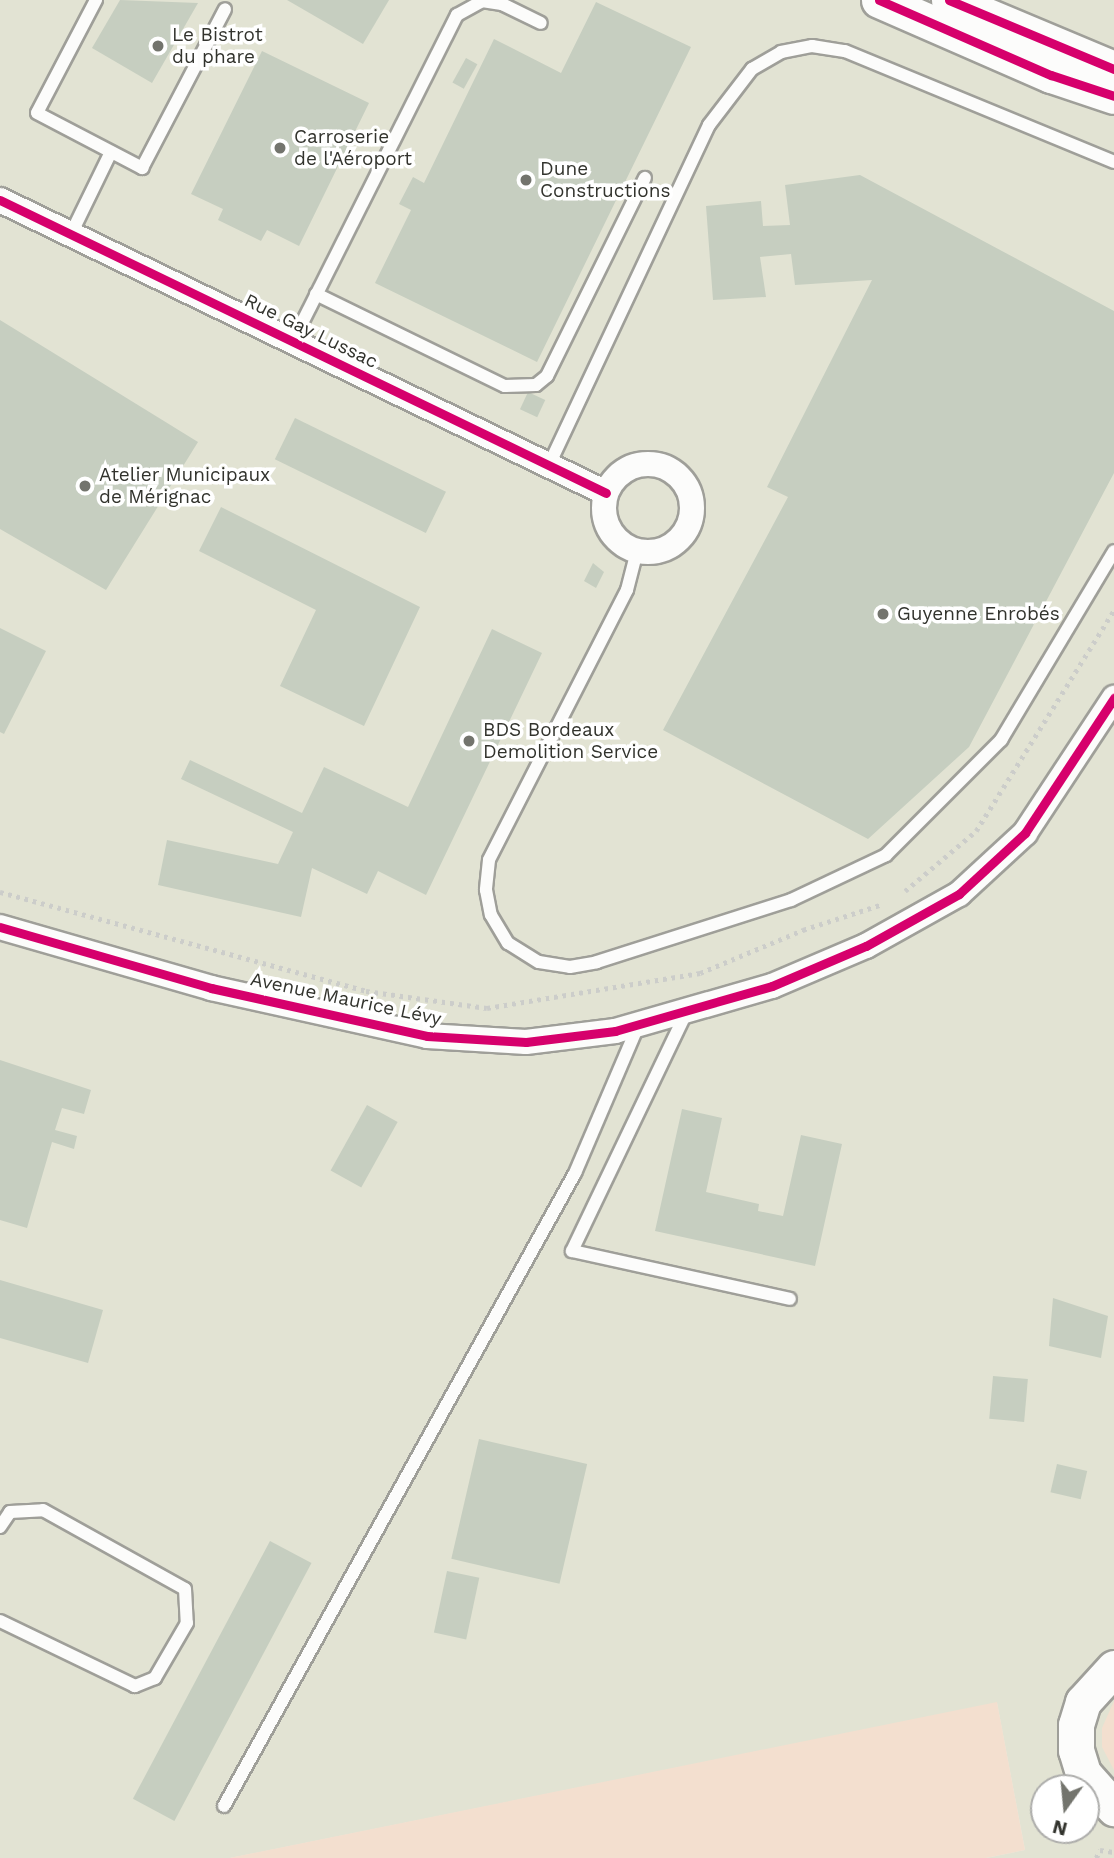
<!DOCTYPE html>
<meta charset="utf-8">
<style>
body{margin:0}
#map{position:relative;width:1114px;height:1858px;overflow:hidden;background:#ebece4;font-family:"Work Sans",sans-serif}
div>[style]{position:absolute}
.built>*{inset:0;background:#e2e3d3}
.green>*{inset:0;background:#f3dfcf}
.building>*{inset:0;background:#c6cec0;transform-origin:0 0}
.path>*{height:4.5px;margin-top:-2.25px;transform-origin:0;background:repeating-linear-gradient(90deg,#cccdca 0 3.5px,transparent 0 8.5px)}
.roads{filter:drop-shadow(2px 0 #9f9f99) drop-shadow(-2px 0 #9f9f99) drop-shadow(0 2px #9f9f99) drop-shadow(0 -2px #9f9f99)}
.lane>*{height:12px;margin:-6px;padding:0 6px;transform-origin:6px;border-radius:6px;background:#fcfcfb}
.street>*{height:24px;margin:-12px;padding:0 12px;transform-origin:12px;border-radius:12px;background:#fcfcfb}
.street>.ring{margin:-12px;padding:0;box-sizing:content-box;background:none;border:24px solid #fcfcfb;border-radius:50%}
.secondary>*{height:35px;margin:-17.5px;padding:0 17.5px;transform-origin:17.5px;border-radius:17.5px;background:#fcfcfb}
.cycleway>*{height:9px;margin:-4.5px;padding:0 4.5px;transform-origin:4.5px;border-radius:4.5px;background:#d6006c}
.dots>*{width:19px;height:19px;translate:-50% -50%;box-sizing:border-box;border:4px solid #fff;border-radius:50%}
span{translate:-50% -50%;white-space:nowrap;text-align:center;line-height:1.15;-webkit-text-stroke:7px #fff;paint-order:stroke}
.poi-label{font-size:19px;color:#32332d}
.left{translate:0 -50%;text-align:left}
.street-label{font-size:19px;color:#32332d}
.north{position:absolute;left:1030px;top:1774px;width:70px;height:70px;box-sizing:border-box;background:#fff;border:2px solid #adadab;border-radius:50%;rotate:195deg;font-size:19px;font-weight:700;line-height:28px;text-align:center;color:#32332d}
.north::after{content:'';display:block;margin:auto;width:24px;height:32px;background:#73746d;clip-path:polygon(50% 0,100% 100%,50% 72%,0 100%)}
</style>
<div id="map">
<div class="built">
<i style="clip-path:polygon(evenodd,0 0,1114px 0,1114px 1858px,986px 1858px,1025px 1850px,997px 1703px,230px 1858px,0 1858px,0 0,1044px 1788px,1086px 1788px,1086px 1830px,1044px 1830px,1044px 1788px)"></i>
</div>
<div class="green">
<i style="clip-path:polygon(1114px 1701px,1114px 1770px,1102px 1747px,1102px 1728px)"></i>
<i style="clip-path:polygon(997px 1702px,1025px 1850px,986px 1858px,229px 1858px)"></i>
</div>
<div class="building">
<i style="clip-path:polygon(120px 0,198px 3px,152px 83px,92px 48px)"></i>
<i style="clip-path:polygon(287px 0,389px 0,363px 44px)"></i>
<i style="clip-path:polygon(596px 2px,691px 47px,537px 362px,375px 283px,411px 210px,399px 204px,413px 177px,424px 183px,494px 39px,561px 73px)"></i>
<i style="clip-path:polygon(262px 51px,369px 103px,299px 246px,267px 230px,261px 241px,218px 220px,223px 209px,191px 194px)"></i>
<i style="left:466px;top:58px;width:13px;height:28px;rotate:29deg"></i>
<i style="clip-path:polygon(860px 175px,1114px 311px,1114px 473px,969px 747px,868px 839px,663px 730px,788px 497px,767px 487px,872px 280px,795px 285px,791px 254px,760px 257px,766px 297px,713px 300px,706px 206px,761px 201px,763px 226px,790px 225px,785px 185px)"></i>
<i style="clip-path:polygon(0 320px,198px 442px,106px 590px,0 529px)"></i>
<i style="left:528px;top:392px;width:19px;height:19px;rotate:25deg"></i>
<i style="left:295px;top:418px;width:168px;height:46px;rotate:26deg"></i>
<i style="clip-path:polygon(221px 507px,420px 607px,364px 726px,280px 686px,316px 610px,199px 551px)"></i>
<i style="clip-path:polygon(593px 563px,604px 572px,596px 588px,584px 581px)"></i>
<i style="clip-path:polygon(0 628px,46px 651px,4px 734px,0 732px)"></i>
<i style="clip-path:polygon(492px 629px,542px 653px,426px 895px,378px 871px,367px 894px,312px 868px,301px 917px,158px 885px,167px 840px,278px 864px,293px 832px,181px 779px,190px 760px,302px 813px,324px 767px,408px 807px)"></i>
<i style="clip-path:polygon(0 1060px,91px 1090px,84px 1114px,62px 1108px,55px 1130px,77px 1136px,74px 1149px,52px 1142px,27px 1228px,0 1220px)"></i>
<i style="left:367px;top:1105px;width:35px;height:75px;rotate:29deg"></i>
<i style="clip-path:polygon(682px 1109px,722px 1118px,706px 1192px,759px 1204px,758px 1211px,783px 1216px,801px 1135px,842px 1144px,815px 1266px,655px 1231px)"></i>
<i style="clip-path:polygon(0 1280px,103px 1310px,88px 1363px,0 1338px)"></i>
<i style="clip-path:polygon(1053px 1298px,1108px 1316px,1101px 1358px,1049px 1346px)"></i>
<i style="left:993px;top:1376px;width:35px;height:43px;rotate:5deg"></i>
<i style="left:479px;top:1439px;width:111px;height:123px;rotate:13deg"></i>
<i style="left:1057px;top:1464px;width:31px;height:29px;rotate:13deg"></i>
<i style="left:270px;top:1541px;width:47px;height:292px;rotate:28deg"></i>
<i style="left:447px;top:1571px;width:33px;height:63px;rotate:12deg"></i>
</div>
<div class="path">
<i style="left:905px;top:891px;width:93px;rotate:-40.2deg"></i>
<i style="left:976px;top:831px;width:261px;rotate:-58deg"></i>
<i style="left:0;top:892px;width:379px;rotate:15.1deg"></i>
<i style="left:366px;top:991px;width:122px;rotate:8deg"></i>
<i style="left:487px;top:1008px;width:216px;rotate:-9.3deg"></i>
<i style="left:700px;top:973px;width:112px;rotate:-22.7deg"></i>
<i style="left:803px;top:930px;width:81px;rotate:-18deg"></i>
<i style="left:1096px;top:1858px;width:9px;rotate:-63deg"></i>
<i style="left:1100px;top:1850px;width:14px;rotate:8deg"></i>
</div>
<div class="roads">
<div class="lane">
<i style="left:96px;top:0;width:127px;rotate:117.6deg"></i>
<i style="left:37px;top:113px;width:119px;rotate:27.6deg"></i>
<i style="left:142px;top:168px;width:179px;rotate:-62.4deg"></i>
<i style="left:71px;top:234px;width:91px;rotate:-64deg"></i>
<i style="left:316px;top:294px;width:210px;rotate:26deg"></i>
<i style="left:505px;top:386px;width:31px;rotate:-2deg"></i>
<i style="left:536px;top:385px;width:14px;rotate:-39deg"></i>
<i style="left:547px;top:376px;width:221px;rotate:-63.7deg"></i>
<i style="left:293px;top:341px;width:365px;rotate:-63.3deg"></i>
<i style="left:457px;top:15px;width:29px;rotate:-29deg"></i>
<i style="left:482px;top:1px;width:20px;rotate:9deg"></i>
<i style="left:502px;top:4px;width:43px;rotate:26deg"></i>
<i style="left:549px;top:465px;width:376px;rotate:-64.8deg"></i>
<i style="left:709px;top:125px;width:71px;rotate:-52.5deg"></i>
<i style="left:752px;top:69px;width:34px;rotate:-30deg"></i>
<i style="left:781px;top:52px;width:32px;rotate:-11deg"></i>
<i style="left:812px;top:46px;width:33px;rotate:9deg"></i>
<i style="left:845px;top:51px;width:291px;rotate:22.4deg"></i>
<i style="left:637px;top:551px;width:40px;rotate:104.4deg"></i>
<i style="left:627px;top:590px;width:303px;rotate:117.1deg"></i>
<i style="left:489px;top:860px;width:30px;rotate:96deg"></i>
<i style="left:486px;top:890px;width:25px;rotate:79deg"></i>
<i style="left:491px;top:915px;width:33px;rotate:59deg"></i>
<i style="left:508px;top:943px;width:36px;rotate:32deg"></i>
<i style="left:539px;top:962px;width:31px;rotate:9deg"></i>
<i style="left:570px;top:967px;width:27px;rotate:-10deg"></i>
<i style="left:597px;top:962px;width:204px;rotate:-17.7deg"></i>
<i style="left:791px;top:900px;width:105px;rotate:-25.3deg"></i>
<i style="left:886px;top:855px;width:163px;rotate:-45deg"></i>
<i style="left:1001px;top:740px;width:220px;rotate:-59.1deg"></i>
<i style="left:686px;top:1013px;width:264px;rotate:115.6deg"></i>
<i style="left:572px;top:1251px;width:223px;rotate:12.4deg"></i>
<i style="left:0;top:1527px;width:18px;rotate:-56deg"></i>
<i style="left:10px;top:1512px;width:33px;rotate:-3deg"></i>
<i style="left:43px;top:1510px;width:162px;rotate:29.1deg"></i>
<i style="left:185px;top:1589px;width:34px;rotate:87deg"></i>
<i style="left:187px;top:1623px;width:64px;rotate:120.2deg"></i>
<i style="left:155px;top:1678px;width:22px;rotate:158deg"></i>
<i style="left:135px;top:1686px;width:150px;rotate:-154.3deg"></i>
<i style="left:224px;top:1806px;width:724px;rotate:-60.99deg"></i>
<i style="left:575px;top:1173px;width:160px;rotate:-66.8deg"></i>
</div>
<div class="street">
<i style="left:0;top:200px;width:673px;rotate:25.8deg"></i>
<i class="ring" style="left:604px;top:464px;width:64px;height:64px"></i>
<i style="left:0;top:927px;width:220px;rotate:16.1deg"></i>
<i style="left:211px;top:988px;width:221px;rotate:12.5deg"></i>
<i style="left:427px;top:1036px;width:99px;rotate:3.5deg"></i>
<i style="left:526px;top:1042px;width:90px;rotate:-7deg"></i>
<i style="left:615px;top:1031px;width:163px;rotate:-16deg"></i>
<i style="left:772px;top:986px;width:102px;rotate:-23.1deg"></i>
<i style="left:866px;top:946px;width:107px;rotate:-29.2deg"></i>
<i style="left:959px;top:894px;width:90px;rotate:-42.7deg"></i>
<i style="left:1025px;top:833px;width:162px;rotate:-56.6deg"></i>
</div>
<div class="secondary">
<i style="left:879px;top:0;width:188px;rotate:23.6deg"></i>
<i style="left:1051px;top:75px;width:66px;rotate:18.4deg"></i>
<i style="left:949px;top:0;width:179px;rotate:22.7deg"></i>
<i style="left:1114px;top:1668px;width:46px;rotate:132.4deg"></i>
<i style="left:1083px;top:1702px;width:24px;rotate:107deg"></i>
<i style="left:1076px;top:1725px;width:25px;rotate:90deg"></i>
<i style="left:1076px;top:1750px;width:24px;rotate:73deg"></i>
<i style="left:1083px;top:1773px;width:47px;rotate:48.5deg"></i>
</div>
</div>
<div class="cycleway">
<i style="left:879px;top:0;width:188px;rotate:23.6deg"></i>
<i style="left:1051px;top:75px;width:66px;rotate:18.4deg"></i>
<i style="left:949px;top:0;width:179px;rotate:22.7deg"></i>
<i style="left:0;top:200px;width:673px;rotate:25.8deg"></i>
<i style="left:0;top:927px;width:220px;rotate:16.1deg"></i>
<i style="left:211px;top:988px;width:221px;rotate:12.5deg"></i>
<i style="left:427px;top:1036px;width:99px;rotate:3.5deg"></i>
<i style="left:526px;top:1042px;width:90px;rotate:-7deg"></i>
<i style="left:615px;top:1031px;width:163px;rotate:-16deg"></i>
<i style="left:772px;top:986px;width:102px;rotate:-23.1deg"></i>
<i style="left:866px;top:946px;width:107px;rotate:-29.2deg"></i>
<i style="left:959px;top:894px;width:90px;rotate:-42.7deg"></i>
<i style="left:1025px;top:833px;width:162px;rotate:-56.6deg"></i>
</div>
<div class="dots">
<i style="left:158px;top:46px;background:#73746d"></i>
<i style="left:280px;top:148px;background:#73746d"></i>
<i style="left:526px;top:180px;background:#73746d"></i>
<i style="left:85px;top:486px;background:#73746d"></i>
<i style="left:883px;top:614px;background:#73746d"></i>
<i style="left:469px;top:741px;background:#73746d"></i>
</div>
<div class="poi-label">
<span class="left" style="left:172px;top:46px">Le Bistrot<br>du phare</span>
<span class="left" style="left:294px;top:148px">Carroserie<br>de l'Aéroport</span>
<span class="left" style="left:540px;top:180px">Dune<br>Constructions</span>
<span class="left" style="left:99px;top:486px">Atelier Municipaux<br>de Mérignac</span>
<span class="left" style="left:897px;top:614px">Guyenne Enrobés</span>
<span class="left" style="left:483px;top:741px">BDS Bordeaux<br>Demolition Service</span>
</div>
<div class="street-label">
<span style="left:311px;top:331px;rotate:26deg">Rue Gay Lussac</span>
<span style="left:346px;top:999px;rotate:12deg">Avenue Maurice Lévy</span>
</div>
<div class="north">N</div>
</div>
